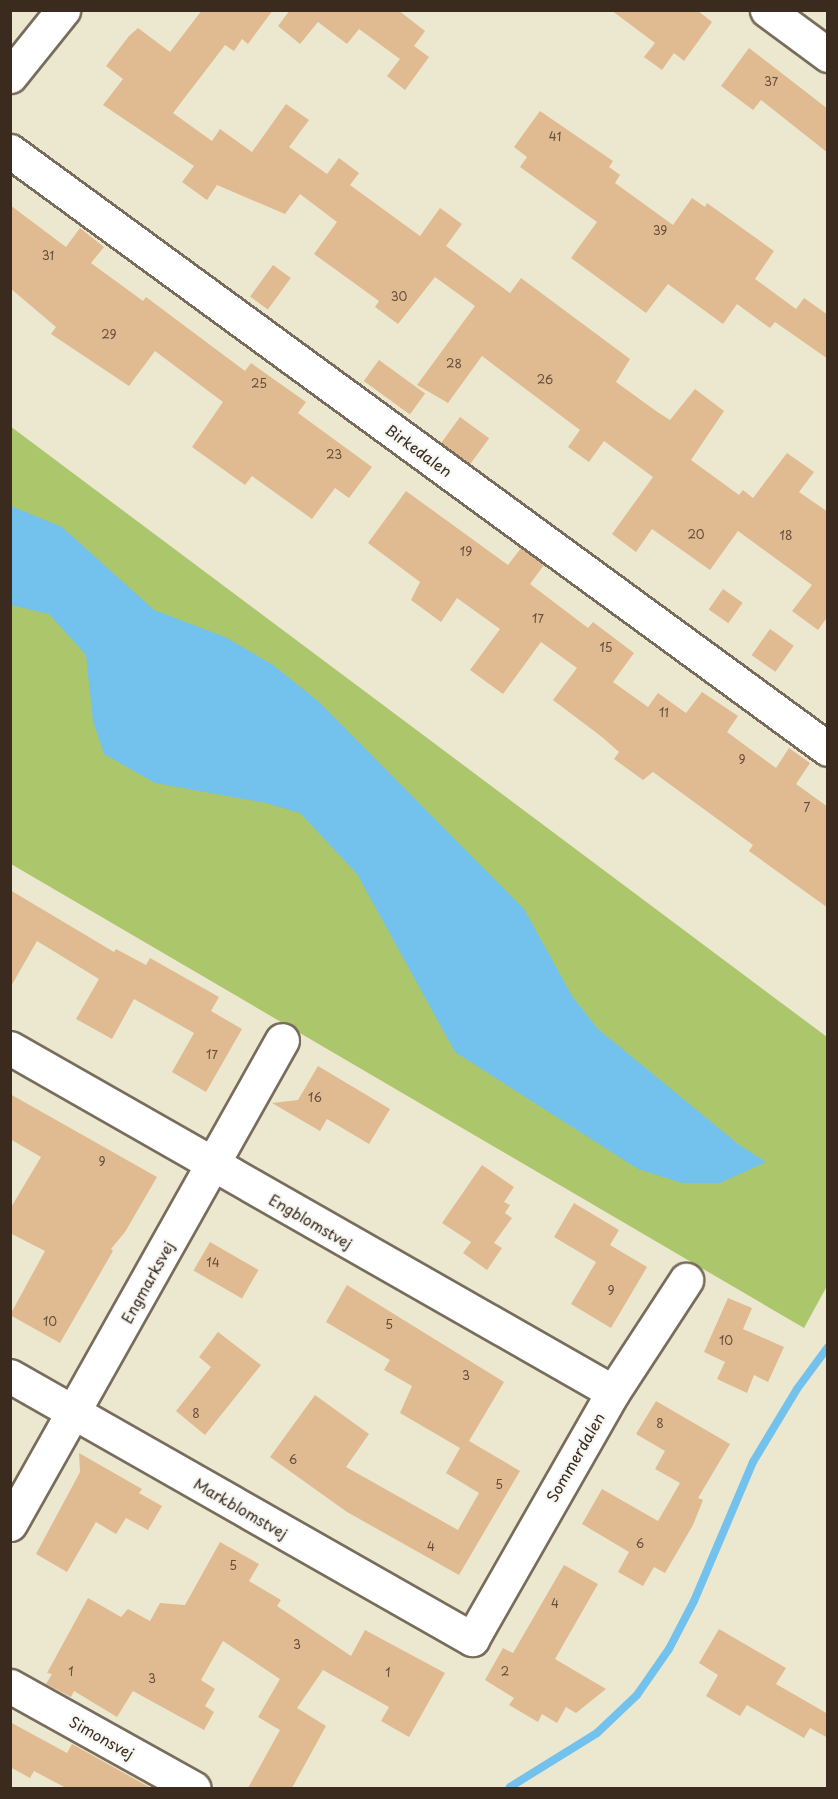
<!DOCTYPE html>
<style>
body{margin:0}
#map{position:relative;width:838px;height:1799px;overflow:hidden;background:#ece8d0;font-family:"Playpen Sans",sans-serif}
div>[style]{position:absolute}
.green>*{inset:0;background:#acc66b}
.water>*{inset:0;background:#72c2ed}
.stream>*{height:8px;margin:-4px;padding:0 4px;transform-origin:4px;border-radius:4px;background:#72c2ed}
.building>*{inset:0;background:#e0ba91;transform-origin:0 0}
.roads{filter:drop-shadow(2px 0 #796c5c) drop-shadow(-2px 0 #796c5c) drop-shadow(0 2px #796c5c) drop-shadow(0 -2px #796c5c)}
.minor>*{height:33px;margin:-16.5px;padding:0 16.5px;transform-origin:16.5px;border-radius:16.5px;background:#fff}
span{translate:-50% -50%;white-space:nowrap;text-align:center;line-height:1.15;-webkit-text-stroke:4.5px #f6f6f2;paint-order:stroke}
.number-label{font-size:12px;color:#644e3b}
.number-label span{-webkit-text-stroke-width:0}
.street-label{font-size:15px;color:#3b2a1e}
.frame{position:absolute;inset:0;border:12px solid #3b2a1e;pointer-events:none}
</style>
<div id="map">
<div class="green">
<i style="clip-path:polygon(10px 426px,827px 1037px,827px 1286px,804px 1328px,11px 864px)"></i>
</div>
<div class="water">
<i style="clip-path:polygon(11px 506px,62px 527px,154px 610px,225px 637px,273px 665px,319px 702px,524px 909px,572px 996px,598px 1029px,738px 1144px,766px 1162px,720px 1183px,682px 1183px,638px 1169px,455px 1052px,357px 874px,300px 813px,266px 803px,155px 783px,104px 754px,93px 721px,86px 655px,49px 614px,11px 605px)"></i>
</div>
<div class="stream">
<i style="left:510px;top:1787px;width:102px;rotate:-31.8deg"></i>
<i style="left:597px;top:1733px;width:55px;rotate:-43.5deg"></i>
<i style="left:637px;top:1695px;width:56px;rotate:-55.2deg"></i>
<i style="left:669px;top:1649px;width:54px;rotate:-62.5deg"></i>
<i style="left:694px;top:1601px;width:151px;rotate:-67deg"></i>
<i style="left:753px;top:1462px;width:85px;rotate:-58.9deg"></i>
<i style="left:797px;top:1389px;width:52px;rotate:-53.6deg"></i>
</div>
<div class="building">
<i style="clip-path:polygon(202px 10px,273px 10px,248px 44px,242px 39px,234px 51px,225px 45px,173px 113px,212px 141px,220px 129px,252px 152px,286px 104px,309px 120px,289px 147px,327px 174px,339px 158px,359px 173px,350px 185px,420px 236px,440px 208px,462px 224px,446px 246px,510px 293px,521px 278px,630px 359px,616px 382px,656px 411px,670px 420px,695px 389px,724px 411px,691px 460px,739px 495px,743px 490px,753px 498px,787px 453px,814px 472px,799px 492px,828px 512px,828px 616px,818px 630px,792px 611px,812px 585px,738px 531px,710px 570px,652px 529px,636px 552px,612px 534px,653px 477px,604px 441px,589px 462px,568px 447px,580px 430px,482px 356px,448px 403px,417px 385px,475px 306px,435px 277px,398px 324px,375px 307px,379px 301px,314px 254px,337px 222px,300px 194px,285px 214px,217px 185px,207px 200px,182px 182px,194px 166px,103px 105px,123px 79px,106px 66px,129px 36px,138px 28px,170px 52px)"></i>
<i style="clip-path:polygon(290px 10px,398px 10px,425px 31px,414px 46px,429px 57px,405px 90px,387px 76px,400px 59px,359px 29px,347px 44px,318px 22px,300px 44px,278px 26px)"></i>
<i style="clip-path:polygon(611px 10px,697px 10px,712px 22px,684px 61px,674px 53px,662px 70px,644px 57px,655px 43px)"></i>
<i style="clip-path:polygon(749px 48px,828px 109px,828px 153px,761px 100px,753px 110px,721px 86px)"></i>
<i style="clip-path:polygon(540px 111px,613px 161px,609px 167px,620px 175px,615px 183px,673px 225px,692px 198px,705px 207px,707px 203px,774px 251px,755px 279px,796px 309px,804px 298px,828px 315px,828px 359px,775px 322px,770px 328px,737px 304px,723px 324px,668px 284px,646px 313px,571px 258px,597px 222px,520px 167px,527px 157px,514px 147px)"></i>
<i style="clip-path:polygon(10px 205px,66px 247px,80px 228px,104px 247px,91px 263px,143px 301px,146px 297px,245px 371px,251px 363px,306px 402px,298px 413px,372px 467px,349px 498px,335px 488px,312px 519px,252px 476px,245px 485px,192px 447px,223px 402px,155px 351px,129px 386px,51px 334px,56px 327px,10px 288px)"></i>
<i style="left:273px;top:265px;width:22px;height:39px;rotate:36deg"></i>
<i style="left:379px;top:360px;width:57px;height:26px;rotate:36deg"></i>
<i style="left:460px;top:417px;width:36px;height:32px;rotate:36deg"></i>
<i style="clip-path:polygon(406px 491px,508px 565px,521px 548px,544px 565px,530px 584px,588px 628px,593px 622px,634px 653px,613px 682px,648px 707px,658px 693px,686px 713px,702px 692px,738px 716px,727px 732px,776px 768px,789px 748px,810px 763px,796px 784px,828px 807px,828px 908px,749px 851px,753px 845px,653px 772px,643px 780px,614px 759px,619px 752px,602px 737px,553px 700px,577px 668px,541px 642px,503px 694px,470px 670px,500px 629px,457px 598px,441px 622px,411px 600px,420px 582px,368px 543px)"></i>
<i style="left:723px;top:589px;width:24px;height:25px;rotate:35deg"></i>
<i style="left:770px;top:629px;width:29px;height:32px;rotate:35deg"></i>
<i style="clip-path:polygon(10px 890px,114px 952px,116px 949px,146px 965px,150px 958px,219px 997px,211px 1011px,242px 1029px,206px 1092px,172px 1072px,194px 1033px,134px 999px,112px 1039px,76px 1019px,99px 979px,37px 941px,10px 988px)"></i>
<i style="clip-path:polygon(318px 1066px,390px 1109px,369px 1144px,327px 1119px,320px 1131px,272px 1103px,298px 1100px)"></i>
<i style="clip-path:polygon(10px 1094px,157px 1177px,125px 1232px,111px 1249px,113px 1251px,60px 1343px,10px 1315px,45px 1251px,10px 1233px,10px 1209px,41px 1157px,10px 1139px)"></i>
<i style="clip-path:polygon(482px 1165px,514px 1187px,504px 1202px,510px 1205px,505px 1213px,512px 1218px,494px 1243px,502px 1248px,487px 1270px,463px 1253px,471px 1242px,442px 1223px)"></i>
<i style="clip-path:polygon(574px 1203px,619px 1230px,610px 1245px,647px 1267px,611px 1328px,571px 1304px,596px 1262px,554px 1237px)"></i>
<i style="left:210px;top:1242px;width:56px;height:33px;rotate:30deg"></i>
<i style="clip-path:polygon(347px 1285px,504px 1382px,469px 1441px,520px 1471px,459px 1575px,347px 1512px,270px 1457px,315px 1395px,369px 1434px,346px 1467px,458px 1530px,479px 1493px,446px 1473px,460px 1448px,400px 1413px,412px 1386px,384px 1370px,390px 1360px,326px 1322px)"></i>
<i style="clip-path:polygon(728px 1298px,752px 1308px,743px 1329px,784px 1347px,768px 1382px,754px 1375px,747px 1393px,717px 1379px,725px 1362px,704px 1352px)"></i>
<i style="clip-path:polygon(218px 1332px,261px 1365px,205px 1435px,176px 1411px,211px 1367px,199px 1357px)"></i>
<i style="clip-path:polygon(656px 1401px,730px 1444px,698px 1498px,703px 1500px,693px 1525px,665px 1573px,654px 1567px,643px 1586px,618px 1572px,629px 1552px,582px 1524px,602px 1489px,658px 1521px,680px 1483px,655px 1469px,665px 1451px,636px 1434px)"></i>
<i style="clip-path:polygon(79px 1453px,142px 1489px,139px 1493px,162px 1506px,148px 1530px,126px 1518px,116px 1534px,96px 1522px,67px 1572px,36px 1554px,80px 1472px)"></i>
<i style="clip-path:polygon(220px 1542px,259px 1564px,249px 1581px,281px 1600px,277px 1606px,351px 1656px,365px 1630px,445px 1673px,409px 1737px,381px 1721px,389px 1707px,323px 1670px,297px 1708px,326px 1726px,292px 1788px,248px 1788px,280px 1730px,258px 1717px,280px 1679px,223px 1641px,201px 1680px,215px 1689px,205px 1706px,214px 1712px,204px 1730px,133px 1691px,117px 1717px,74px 1691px,71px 1697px,46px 1684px,52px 1674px,47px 1673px,88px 1598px,121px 1617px,128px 1609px,150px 1621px,160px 1603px,185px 1605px)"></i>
<i style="clip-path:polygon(564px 1565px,598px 1584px,555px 1659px,606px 1689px,576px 1713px,566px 1707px,557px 1723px,542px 1714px,538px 1722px,509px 1705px,514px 1698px,485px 1680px,503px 1648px,513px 1653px)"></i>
<i style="clip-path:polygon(719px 1629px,786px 1668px,776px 1684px,828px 1714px,828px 1738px,810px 1728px,804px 1738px,747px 1705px,740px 1716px,706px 1696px,718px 1675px,699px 1663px)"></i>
<i style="clip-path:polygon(10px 1722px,67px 1753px,72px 1744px,151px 1788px,66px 1788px,34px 1771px,30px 1778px,10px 1767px)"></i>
</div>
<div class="roads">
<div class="minor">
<i style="left:767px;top:10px;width:76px;rotate:36.4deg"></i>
<i style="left:10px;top:76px;width:85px;rotate:-51.2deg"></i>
<i style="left:10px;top:151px;width:1013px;rotate:36.17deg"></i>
<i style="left:10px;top:1048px;width:694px;rotate:29.7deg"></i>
<i style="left:10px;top:1376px;width:532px;rotate:29.65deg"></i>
<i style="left:472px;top:1639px;width:284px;rotate:-60.3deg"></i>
<i style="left:613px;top:1392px;width:134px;rotate:-56.9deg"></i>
<i style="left:10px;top:1524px;width:555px;rotate:-60.66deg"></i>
<i style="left:10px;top:1686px;width:210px;rotate:29.1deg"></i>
</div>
</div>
<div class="number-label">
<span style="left:771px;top:82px">37</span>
<span style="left:555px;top:137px">41</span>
<span style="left:660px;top:231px">39</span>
<span style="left:48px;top:256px">31</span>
<span style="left:399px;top:297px">30</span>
<span style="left:109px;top:335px">29</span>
<span style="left:454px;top:364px">28</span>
<span style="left:545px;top:380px">26</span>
<span style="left:259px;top:384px">25</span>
<span style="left:334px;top:455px">23</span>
<span style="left:696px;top:535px">20</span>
<span style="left:786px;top:536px">18</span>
<span style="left:466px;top:552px">19</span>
<span style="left:538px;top:619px">17</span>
<span style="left:606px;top:648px">15</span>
<span style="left:664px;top:713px">11</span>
<span style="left:742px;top:760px">9</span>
<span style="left:807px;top:808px">7</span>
<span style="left:212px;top:1055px">17</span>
<span style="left:315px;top:1098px">16</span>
<span style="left:102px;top:1162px">9</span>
<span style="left:213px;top:1263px">14</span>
<span style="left:611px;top:1291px">9</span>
<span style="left:50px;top:1322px">10</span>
<span style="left:389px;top:1325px">5</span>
<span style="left:726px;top:1341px">10</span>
<span style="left:466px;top:1376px">3</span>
<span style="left:196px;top:1414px">8</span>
<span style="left:660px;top:1424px">8</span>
<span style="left:293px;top:1460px">6</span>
<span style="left:499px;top:1485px">5</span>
<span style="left:640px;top:1544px">6</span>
<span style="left:431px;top:1547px">4</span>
<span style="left:233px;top:1566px">5</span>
<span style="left:555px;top:1604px">4</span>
<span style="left:297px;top:1645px">3</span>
<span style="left:71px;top:1672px">1</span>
<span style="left:505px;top:1672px">2</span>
<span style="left:388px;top:1673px">1</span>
<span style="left:152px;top:1679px">3</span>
</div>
<div class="street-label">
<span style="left:419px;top:450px;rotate:36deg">Birkedalen</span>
<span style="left:311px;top:1221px;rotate:30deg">Engblomstvej</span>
<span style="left:147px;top:1282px;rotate:-61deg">Engmarksvej</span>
<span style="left:575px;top:1457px;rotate:-60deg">Sommerdalen</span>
<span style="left:241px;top:1508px;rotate:30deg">Markblomstvej</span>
<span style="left:102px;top:1737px;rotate:29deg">Simonsvej</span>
</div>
<div class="frame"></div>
</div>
